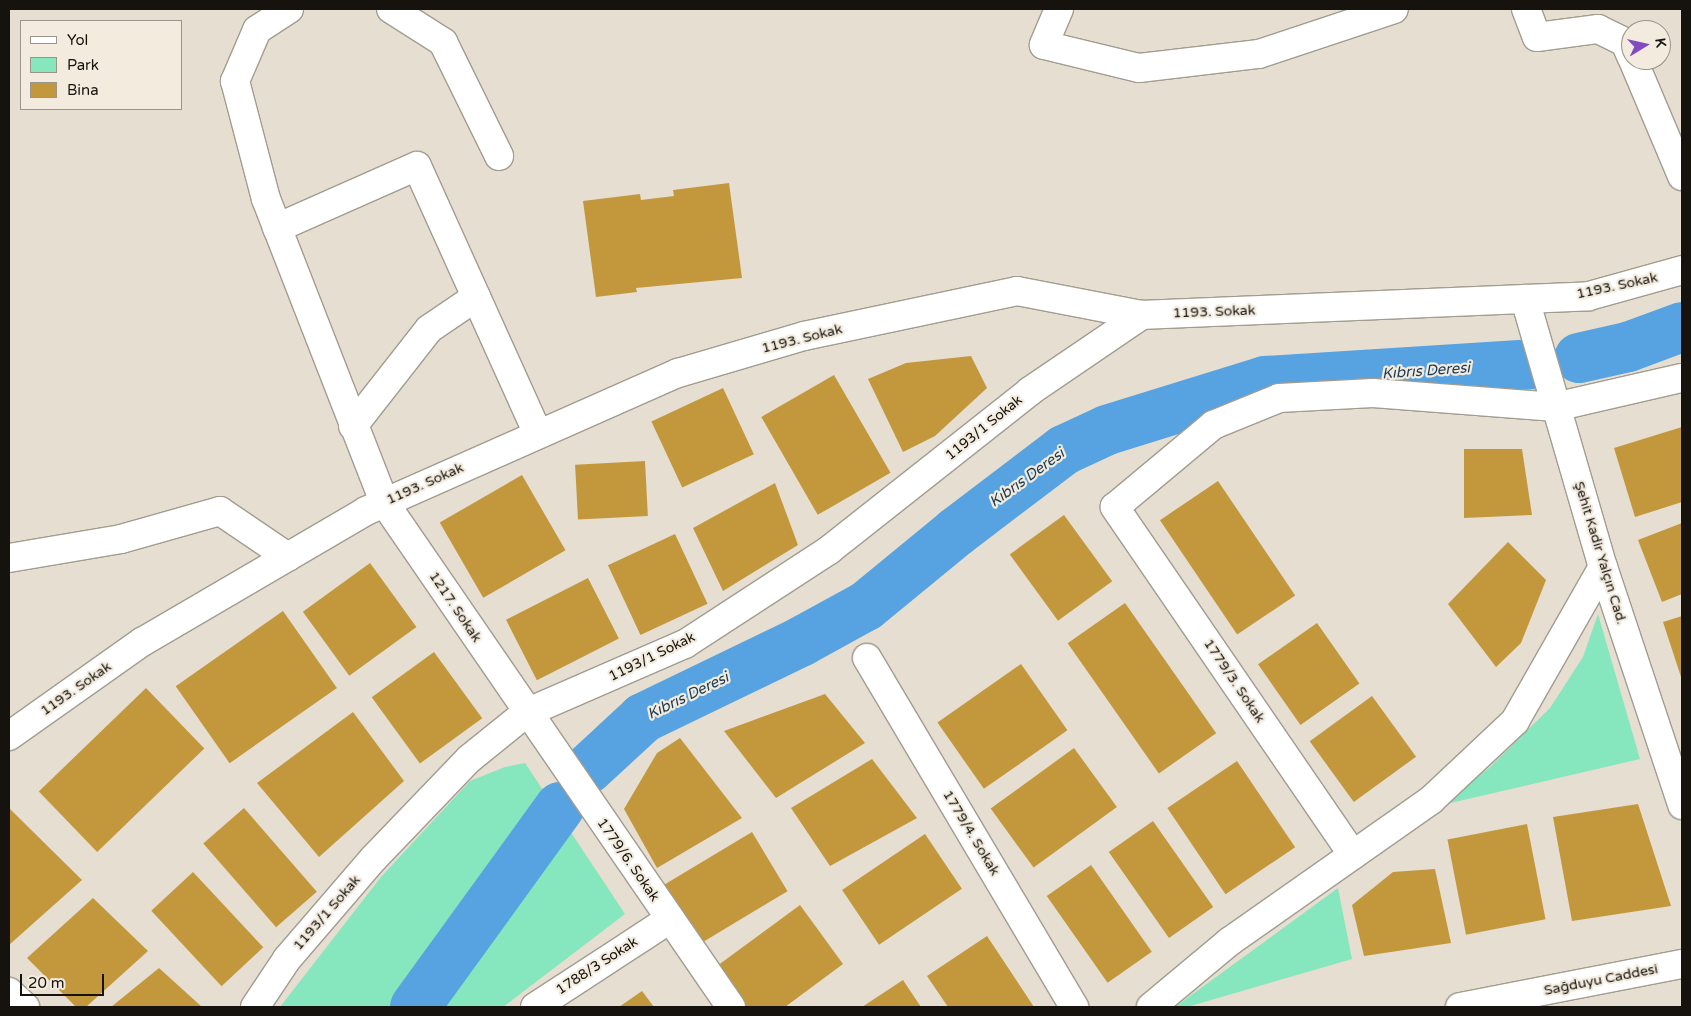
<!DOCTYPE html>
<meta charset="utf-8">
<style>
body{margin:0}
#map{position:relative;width:1691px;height:1016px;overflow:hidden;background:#e5ded1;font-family:"Varela Round",sans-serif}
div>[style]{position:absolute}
.green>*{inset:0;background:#86e6bd}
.river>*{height:50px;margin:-25px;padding:0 25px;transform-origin:25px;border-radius:25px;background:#57a3e1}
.building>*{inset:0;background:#c3983d;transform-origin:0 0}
.roads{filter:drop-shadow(1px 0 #a29c8f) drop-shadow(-1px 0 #a29c8f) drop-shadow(0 1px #a29c8f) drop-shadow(0 -1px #a29c8f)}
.street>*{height:28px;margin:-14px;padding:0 14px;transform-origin:14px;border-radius:14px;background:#fff}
.secondary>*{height:28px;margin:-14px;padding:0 14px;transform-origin:14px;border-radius:14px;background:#fff}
span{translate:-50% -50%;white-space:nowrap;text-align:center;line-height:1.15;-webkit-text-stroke:4.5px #f2ebde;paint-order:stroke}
.street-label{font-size:14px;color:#16130f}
.water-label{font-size:15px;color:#1a3a54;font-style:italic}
.frame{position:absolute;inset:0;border:10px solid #16130f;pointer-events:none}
.legend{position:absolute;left:20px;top:20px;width:162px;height:90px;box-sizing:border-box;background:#f2ebde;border:1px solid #9a958b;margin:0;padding:6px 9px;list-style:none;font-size:15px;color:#16130f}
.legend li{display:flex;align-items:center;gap:10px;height:25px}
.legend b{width:25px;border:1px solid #9a958b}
.north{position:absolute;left:1621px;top:20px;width:50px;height:50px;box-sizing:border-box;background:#f2ebde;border:1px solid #9a958b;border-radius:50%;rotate:81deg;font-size:14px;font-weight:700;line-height:20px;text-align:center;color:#16130f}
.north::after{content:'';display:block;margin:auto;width:18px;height:22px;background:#814bc2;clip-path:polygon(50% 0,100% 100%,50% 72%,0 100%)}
.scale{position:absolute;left:20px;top:974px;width:84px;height:22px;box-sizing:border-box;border:2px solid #16130f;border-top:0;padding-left:6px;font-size:15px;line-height:18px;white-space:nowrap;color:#16130f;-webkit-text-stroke:4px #f2ebde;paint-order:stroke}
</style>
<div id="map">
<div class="green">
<i style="clip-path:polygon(1598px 614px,1640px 759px,1442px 805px,1489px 768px,1550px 708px,1583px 657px)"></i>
<i style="clip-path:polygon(525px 763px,625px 914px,503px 1007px,280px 1007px,381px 877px,470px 781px,505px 767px)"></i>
<i style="clip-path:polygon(1338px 888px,1352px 959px,1187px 1007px,1175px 1007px)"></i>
</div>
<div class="river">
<i style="left:1579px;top:358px;width:50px;rotate:-12.7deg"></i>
<i style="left:1628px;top:347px;width:58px;rotate:-20.3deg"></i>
<i style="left:588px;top:769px;width:75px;rotate:-42.8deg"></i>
<i style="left:643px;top:718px;width:177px;rotate:-25.8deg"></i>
<i style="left:802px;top:641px;width:73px;rotate:-28.7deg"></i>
<i style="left:866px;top:606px;width:117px;rotate:-39.4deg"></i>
<i style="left:956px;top:532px;width:136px;rotate:-37.2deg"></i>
<i style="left:1064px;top:450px;width:47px;rotate:-24.9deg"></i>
<i style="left:1107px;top:430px;width:165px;rotate:-17.2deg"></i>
<i style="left:1265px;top:381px;width:271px;rotate:-3.6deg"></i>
<i style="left:415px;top:1007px;width:247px;rotate:-54.1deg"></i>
</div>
<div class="building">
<i style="clip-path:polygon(729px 183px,742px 278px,636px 288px,637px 292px,596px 297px,583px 201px,640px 194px,641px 200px,674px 196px,673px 190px)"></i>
<i style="clip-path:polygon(971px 356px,987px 388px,935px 436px,903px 452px,868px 379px,906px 363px)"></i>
<i style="left:834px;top:375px;width:113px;height:84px;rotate:60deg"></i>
<i style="left:723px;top:388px;width:73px;height:79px;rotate:65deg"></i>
<i style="clip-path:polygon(1682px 427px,1682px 502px,1635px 517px,1614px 448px)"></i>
<i style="clip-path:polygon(1464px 449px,1522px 449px,1532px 515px,1464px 518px)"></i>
<i style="left:645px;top:461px;width:55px;height:70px;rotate:87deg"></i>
<i style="left:522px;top:475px;width:87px;height:95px;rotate:60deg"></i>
<i style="left:1218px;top:481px;width:138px;height:70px;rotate:56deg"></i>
<i style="clip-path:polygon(775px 483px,798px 545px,723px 591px,693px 528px)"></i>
<i style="left:1064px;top:515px;width:82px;height:67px;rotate:54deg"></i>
<i style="clip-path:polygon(1682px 523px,1682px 594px,1662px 602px,1638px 540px)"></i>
<i style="left:675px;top:534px;width:77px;height:74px;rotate:65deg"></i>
<i style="clip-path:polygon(1508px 542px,1546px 580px,1521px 643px,1496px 667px,1448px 604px)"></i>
<i style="left:370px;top:563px;width:79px;height:83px;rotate:54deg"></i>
<i style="left:588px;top:578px;width:68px;height:92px;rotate:63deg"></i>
<i style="left:1125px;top:603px;width:159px;height:70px;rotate:55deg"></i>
<i style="left:283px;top:611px;width:94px;height:131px;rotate:55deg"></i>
<i style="clip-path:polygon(1682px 616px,1682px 680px,1663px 622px)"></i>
<i style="left:1317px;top:623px;width:74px;height:72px;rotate:55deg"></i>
<i style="left:434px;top:652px;width:82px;height:77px;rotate:54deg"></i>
<i style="left:1021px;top:664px;width:81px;height:102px;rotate:55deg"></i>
<i style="left:146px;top:688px;width:84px;height:149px;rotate:46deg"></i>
<i style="clip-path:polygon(825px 694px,865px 743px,776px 798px,724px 731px)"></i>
<i style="left:1372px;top:696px;width:75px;height:77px;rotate:54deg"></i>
<i style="clip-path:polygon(353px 712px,404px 781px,319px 857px,257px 783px)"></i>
<i style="clip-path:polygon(680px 738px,742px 818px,657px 868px,624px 809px,657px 753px)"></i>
<i style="left:1074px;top:748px;width:73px;height:103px;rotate:54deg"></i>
<i style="clip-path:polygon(872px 759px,917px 818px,830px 866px,791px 808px)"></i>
<i style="left:1237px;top:761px;width:104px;height:84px;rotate:56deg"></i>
<i style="clip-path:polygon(1638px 804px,1671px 906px,1572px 921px,1553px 817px)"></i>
<i style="clip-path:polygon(9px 808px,82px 880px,9px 945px)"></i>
<i style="left:244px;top:808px;width:111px;height:54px;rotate:49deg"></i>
<i style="left:1153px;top:821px;width:105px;height:54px;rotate:55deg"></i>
<i style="left:1527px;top:824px;width:97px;height:81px;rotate:79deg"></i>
<i style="left:752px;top:832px;width:69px;height:102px;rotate:59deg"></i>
<i style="left:925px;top:834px;width:66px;height:100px;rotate:56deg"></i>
<i style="left:1091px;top:865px;width:106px;height:54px;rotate:55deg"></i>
<i style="clip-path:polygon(1435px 869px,1451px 943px,1364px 956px,1352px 905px,1393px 872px)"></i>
<i style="left:193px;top:872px;width:103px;height:57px;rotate:47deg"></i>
<i style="clip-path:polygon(93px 898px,148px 951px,86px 1007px,76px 1007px,27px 958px)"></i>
<i style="clip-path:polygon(800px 905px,843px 964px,785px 1007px,747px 1007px,717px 966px)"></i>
<i style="clip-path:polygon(987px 936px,1034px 1007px,948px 1007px,927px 976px)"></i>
<i style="clip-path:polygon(159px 968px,202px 1007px,111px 1007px)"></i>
<i style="clip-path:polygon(903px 980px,921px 1007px,862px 1007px)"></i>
<i style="clip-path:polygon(642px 991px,654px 1007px,619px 1007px)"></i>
</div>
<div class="roads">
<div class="street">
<i style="left:289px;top:9px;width:38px;rotate:147deg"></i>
<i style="left:257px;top:30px;width:56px;rotate:113.3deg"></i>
<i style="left:235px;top:81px;width:122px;rotate:75.3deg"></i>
<i style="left:266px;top:199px;width:325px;rotate:68.7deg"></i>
<i style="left:384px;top:502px;width:613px;rotate:55.51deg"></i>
<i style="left:391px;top:9px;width:62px;rotate:32.4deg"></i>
<i style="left:443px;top:42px;width:127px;rotate:63.8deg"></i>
<i style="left:1059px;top:9px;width:39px;rotate:113deg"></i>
<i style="left:1044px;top:45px;width:98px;rotate:13.6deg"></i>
<i style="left:1139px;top:68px;width:121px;rotate:-6.7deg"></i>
<i style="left:1259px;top:54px;width:142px;rotate:-18.4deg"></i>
<i style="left:1526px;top:9px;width:30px;rotate:69deg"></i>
<i style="left:1537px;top:37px;width:62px;rotate:-7.5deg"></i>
<i style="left:1598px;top:29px;width:30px;rotate:26deg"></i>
<i style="left:1625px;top:42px;width:15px;rotate:67deg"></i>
<i style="left:1633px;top:60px;width:126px;rotate:67.1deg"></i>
<i style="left:277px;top:228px;width:153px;rotate:-23.9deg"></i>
<i style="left:417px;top:166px;width:294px;rotate:65.7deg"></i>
<i style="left:1525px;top:299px;width:279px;rotate:73.8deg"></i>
<i style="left:1603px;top:567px;width:251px;rotate:71.6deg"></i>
<i style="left:353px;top:426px;width:123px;rotate:-51.9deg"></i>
<i style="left:429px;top:329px;width:57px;rotate:-34.2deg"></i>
<i style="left:9px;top:558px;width:114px;rotate:-9.6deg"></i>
<i style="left:121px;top:539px;width:103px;rotate:-15.8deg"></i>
<i style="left:220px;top:511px;width:82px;rotate:34.1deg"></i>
<i style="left:867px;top:658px;width:406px;rotate:59.3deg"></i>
<i style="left:1353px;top:855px;width:422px;rotate:-124.4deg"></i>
<i style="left:1115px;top:507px;width:128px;rotate:-39.9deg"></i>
<i style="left:1213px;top:425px;width:71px;rotate:-22.2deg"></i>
<i style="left:1279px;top:398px;width:94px;rotate:-3deg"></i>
<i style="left:1373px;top:393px;width:183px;rotate:4.4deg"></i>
<i style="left:1555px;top:407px;width:130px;rotate:-12.9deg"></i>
<i style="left:9px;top:992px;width:22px;rotate:43deg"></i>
<i style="left:255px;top:1007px;width:58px;rotate:-56.3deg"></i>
<i style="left:287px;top:959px;width:133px;rotate:-49.3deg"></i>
<i style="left:374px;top:858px;width:137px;rotate:-46.2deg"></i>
<i style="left:469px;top:759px;width:73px;rotate:-38.9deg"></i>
<i style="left:526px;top:713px;width:173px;rotate:-23.5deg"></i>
<i style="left:685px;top:644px;width:172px;rotate:-33.1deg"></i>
<i style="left:829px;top:550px;width:256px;rotate:-38.3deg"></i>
<i style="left:1030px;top:391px;width:135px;rotate:-34.2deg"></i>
<i style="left:535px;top:1007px;width:150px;rotate:-33.1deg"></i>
<i style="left:1151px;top:1007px;width:102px;rotate:-39.8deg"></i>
<i style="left:1229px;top:942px;width:247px;rotate:-35.1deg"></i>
<i style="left:1431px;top:800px;width:115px;rotate:-43.2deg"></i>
<i style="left:1515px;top:721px;width:177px;rotate:-60.3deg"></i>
</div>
<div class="secondary">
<i style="left:9px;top:736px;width:163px;rotate:-35.3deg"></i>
<i style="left:142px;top:642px;width:259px;rotate:-30.3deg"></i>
<i style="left:366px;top:511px;width:341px;rotate:-23.9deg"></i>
<i style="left:678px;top:373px;width:131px;rotate:-16.4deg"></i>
<i style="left:804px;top:336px;width:218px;rotate:-11.9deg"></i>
<i style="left:1017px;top:291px;width:127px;rotate:10.9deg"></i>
<i style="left:1142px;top:315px;width:447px;rotate:-2.4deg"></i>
<i style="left:1589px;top:296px;width:97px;rotate:-15.6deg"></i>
<i style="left:1460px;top:1007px;width:226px;rotate:-11deg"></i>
</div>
</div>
<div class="street-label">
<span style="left:1617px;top:286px;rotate:-12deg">1193. Sokak</span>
<span style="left:1214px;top:312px;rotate:-2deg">1193. Sokak</span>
<span style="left:802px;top:339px;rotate:-14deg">1193. Sokak</span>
<span style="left:984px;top:428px;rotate:-39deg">1193/1 Sokak</span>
<span style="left:425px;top:484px;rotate:-24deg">1193. Sokak</span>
<span style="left:1600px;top:553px;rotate:73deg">Şehit Kadir Yalçın Cad.</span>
<span style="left:455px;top:607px;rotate:56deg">1217. Sokak</span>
<span style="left:652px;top:657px;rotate:-26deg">1193/1 Sokak</span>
<span style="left:1234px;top:681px;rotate:56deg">1779/3. Sokak</span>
<span style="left:76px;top:689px;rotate:-35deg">1193. Sokak</span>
<span style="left:971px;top:833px;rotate:59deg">1779/4. Sokak</span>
<span style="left:628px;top:860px;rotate:55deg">1779/6. Sokak</span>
<span style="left:327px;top:913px;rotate:-49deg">1193/1 Sokak</span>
<span style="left:597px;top:966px;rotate:-33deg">1788/3 Sokak</span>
<span style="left:1601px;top:980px;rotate:-11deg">Sağduyu Caddesi</span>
</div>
<div class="water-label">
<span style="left:1426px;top:371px;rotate:-4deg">Kıbrıs Deresi</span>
<span style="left:1027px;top:478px;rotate:-36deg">Kıbrıs Deresi</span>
<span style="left:688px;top:696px;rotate:-26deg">Kıbrıs Deresi</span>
</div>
<div class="frame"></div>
<ul class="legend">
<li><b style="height:6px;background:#fff"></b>Yol</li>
<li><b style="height:14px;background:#86e6bd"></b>Park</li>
<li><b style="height:14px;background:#c3983d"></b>Bina</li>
</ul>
<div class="north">K</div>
<div class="scale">20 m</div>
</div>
